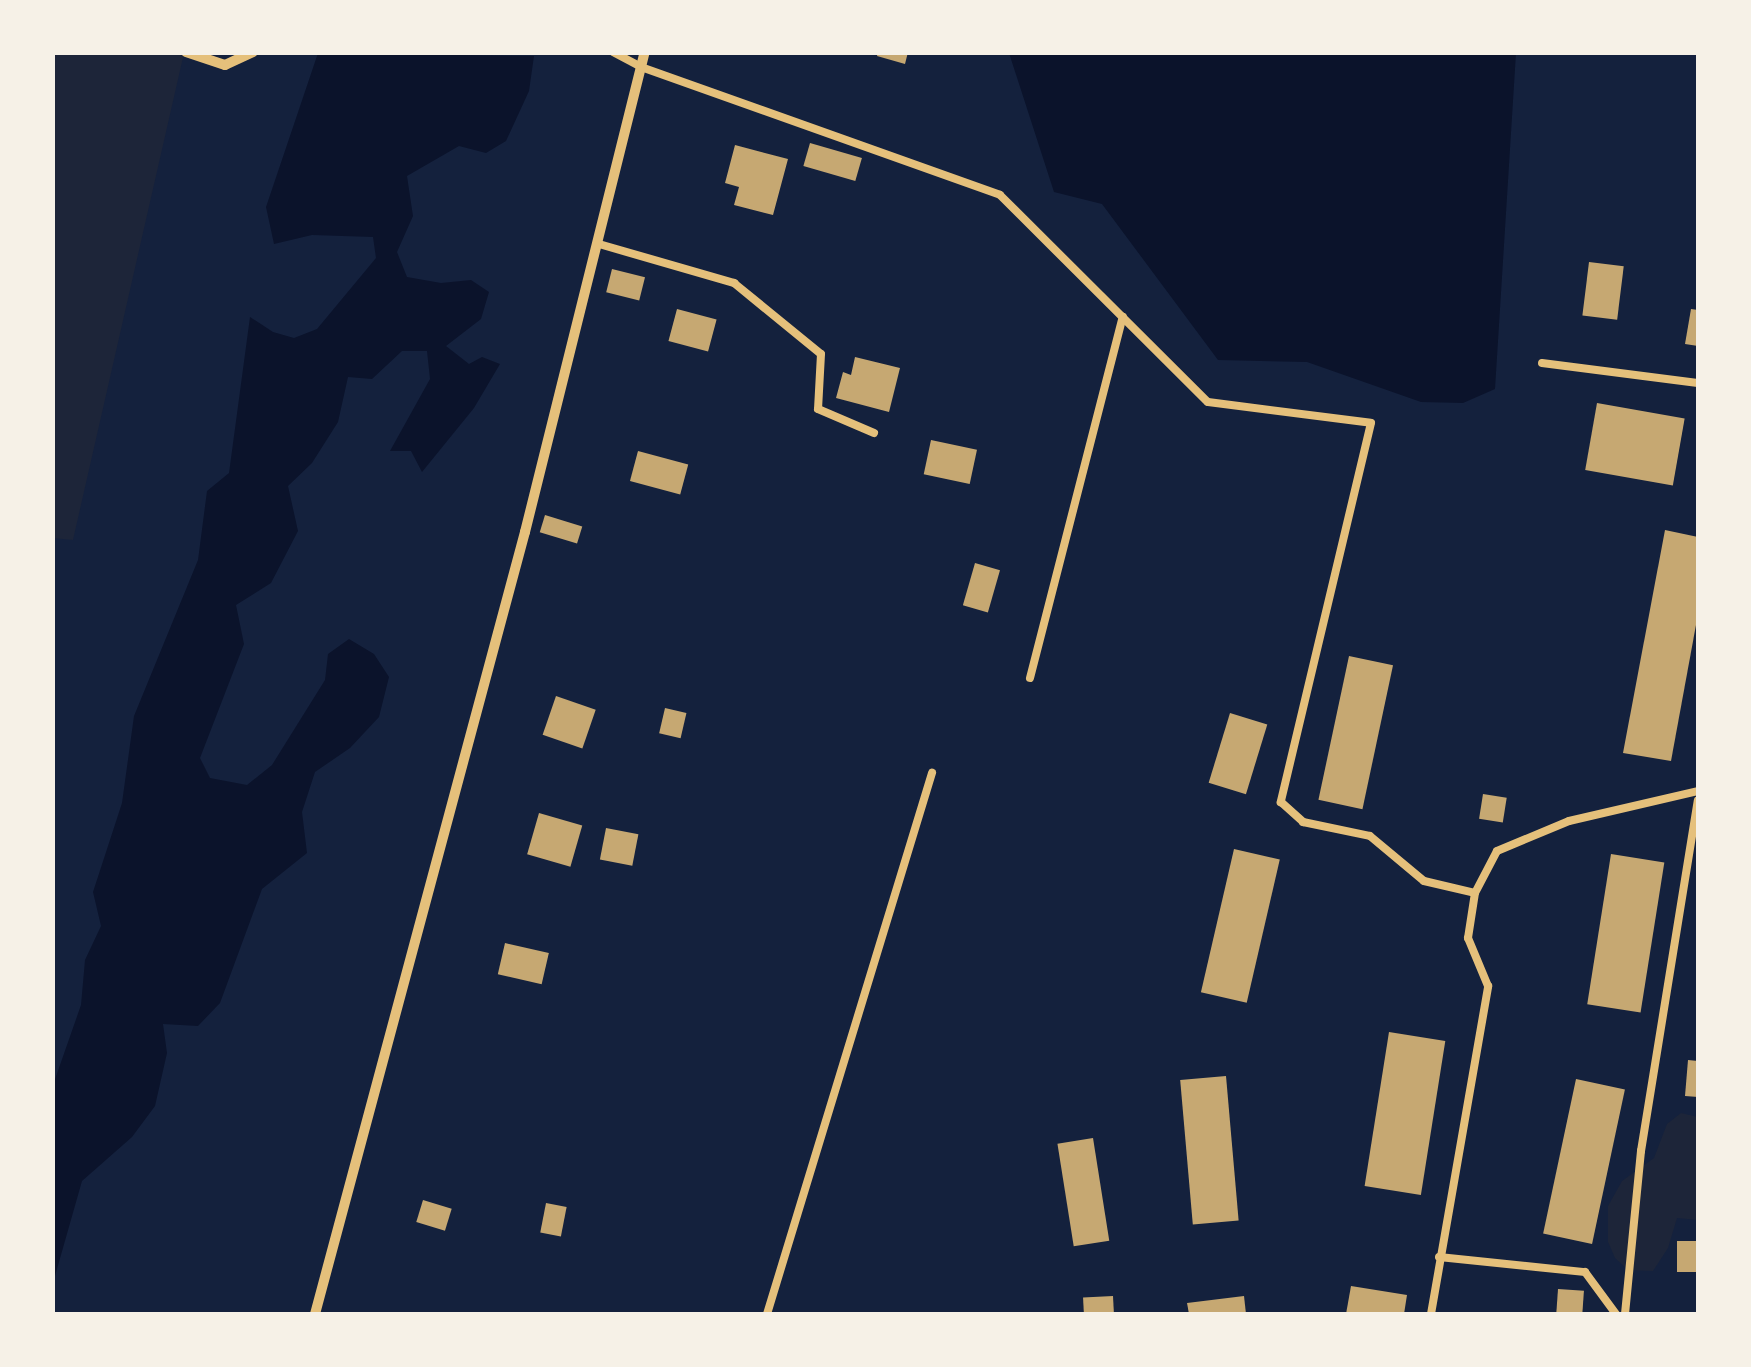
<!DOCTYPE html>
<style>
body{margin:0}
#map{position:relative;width:1751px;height:1367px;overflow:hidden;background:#14213d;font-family:"Nunito Sans",sans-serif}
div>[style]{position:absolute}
.green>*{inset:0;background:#1d2539}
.water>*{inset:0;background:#0b132b}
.building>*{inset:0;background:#c6a872;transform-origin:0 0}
.service>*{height:8px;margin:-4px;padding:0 4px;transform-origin:4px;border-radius:4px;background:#e5c07b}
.minor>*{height:10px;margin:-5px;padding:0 5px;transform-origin:5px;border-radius:5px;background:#e5c07b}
span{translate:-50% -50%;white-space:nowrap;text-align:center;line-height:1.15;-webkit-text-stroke:9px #f6f1e7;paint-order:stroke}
.frame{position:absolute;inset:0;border:55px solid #f6f1e7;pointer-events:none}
</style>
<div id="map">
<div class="green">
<i style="clip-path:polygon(52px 53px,184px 53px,73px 540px,52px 538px)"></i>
<i style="clip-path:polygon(1681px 1113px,1698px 1117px,1698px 1220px,1677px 1218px,1668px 1248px,1653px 1271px,1628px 1270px,1615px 1258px,1608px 1242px,1608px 1206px,1622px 1181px,1654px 1158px,1667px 1124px)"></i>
</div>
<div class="water">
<i style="clip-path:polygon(318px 53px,534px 56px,529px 91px,506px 141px,486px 153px,459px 146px,407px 176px,413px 216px,397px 252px,407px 277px,441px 283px,471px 280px,489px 292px,481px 319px,446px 346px,469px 364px,482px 357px,500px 364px,474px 408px,422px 472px,411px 451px,390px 451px,430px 379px,427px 351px,402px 351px,372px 379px,348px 377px,338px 422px,312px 463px,288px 486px,298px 531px,271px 583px,236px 605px,244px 644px,200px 758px,210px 778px,247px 785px,272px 765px,325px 680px,328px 654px,349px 639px,374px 654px,389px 677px,379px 717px,350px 748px,315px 772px,302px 812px,307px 853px,262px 889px,220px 1003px,198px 1026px,163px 1024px,167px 1053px,155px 1106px,132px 1137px,82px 1181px,53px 1283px,53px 1085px,81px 1005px,85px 960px,101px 926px,93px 892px,122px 803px,134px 716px,198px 560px,207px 491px,229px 473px,250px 317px,273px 332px,294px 338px,317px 329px,376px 258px,373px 237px,312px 235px,274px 244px,266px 207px)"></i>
<i style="clip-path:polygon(1009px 53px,1516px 53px,1495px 389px,1463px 403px,1421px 402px,1307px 362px,1218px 360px,1102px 204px,1054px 192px)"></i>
</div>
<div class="building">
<i style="clip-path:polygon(878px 52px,908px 52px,905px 64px,877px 56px)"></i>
<i style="left:810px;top:143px;width:54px;height:24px;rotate:16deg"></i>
<i style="clip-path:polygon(735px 145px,788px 159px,773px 215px,734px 205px,739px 187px,725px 183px)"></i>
<i style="left:1589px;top:262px;width:35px;height:54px;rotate:7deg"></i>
<i style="left:612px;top:269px;width:34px;height:24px;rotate:14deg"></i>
<i style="left:677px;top:309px;width:41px;height:33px;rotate:15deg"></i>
<i style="clip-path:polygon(1691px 309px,1698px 310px,1698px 346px,1685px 344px)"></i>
<i style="clip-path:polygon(855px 357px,900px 368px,889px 412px,836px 398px,843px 372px,851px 375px)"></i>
<i style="left:1597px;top:403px;width:89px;height:68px;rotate:10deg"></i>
<i style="left:931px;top:440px;width:47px;height:35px;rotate:12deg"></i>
<i style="left:638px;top:451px;width:52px;height:31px;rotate:15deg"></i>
<i style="left:545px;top:515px;width:39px;height:18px;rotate:17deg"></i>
<i style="clip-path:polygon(1665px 530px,1698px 537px,1698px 614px,1671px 761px,1623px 753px)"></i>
<i style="left:975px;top:563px;width:26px;height:44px;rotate:16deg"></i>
<i style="left:1349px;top:656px;width:45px;height:147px;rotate:12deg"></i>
<i style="left:556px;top:696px;width:42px;height:41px;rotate:19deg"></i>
<i style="left:665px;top:708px;width:22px;height:26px;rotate:13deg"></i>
<i style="left:1230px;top:713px;width:39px;height:73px;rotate:17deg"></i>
<i style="left:1483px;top:794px;width:24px;height:25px;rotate:9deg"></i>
<i style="left:539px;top:813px;width:45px;height:43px;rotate:16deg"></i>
<i style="left:606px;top:828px;width:33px;height:32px;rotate:11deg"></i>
<i style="left:1234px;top:849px;width:47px;height:147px;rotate:13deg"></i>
<i style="left:1611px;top:854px;width:54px;height:152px;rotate:9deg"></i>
<i style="left:505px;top:943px;width:45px;height:32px;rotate:13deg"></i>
<i style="left:1389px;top:1032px;width:57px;height:156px;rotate:9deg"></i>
<i style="clip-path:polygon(1688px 1060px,1698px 1061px,1698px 1097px,1685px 1096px)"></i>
<i style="left:1226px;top:1076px;width:145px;height:46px;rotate:85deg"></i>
<i style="left:1576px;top:1079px;width:50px;height:158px;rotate:12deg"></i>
<i style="left:1093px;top:1138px;width:104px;height:36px;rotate:81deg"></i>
<i style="left:423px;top:1200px;width:30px;height:23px;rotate:17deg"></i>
<i style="left:546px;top:1203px;width:21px;height:30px;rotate:11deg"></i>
<i style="left:1677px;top:1241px;width:21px;height:31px"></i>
<i style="clip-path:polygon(1351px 1286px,1407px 1295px,1404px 1314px,1346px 1314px)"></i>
<i style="left:1558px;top:1289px;width:26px;height:23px;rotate:4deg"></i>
<i style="left:1113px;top:1296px;width:18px;height:30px;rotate:87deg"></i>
<i style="clip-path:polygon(1244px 1296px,1246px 1314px,1189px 1314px,1187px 1303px)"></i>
</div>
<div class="service">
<i style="left:613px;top:52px;width:32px;rotate:28deg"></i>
<i style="left:641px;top:67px;width:381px;rotate:19.6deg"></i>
<i style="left:1000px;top:195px;width:293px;rotate:44.9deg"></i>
<i style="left:1208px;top:402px;width:164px;rotate:7.3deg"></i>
<i style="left:1371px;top:423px;width:390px;rotate:103.4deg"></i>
<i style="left:1281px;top:802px;width:30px;rotate:42deg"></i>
<i style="left:1303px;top:822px;width:68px;rotate:11.8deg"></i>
<i style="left:1370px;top:836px;width:70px;rotate:39.8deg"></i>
<i style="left:1424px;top:881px;width:52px;rotate:13.2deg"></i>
<i style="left:1475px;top:893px;width:47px;rotate:-62.4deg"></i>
<i style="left:1497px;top:851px;width:78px;rotate:-22.6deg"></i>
<i style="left:1569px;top:821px;width:132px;rotate:-13.1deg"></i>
<i style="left:599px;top:244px;width:141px;rotate:16.1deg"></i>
<i style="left:734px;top:283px;width:112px;rotate:39.2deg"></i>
<i style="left:821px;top:354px;width:55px;rotate:93.1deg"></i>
<i style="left:818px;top:409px;width:61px;rotate:23.2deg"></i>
<i style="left:1542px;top:363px;width:157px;rotate:7.3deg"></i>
<i style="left:1030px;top:678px;width:373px;rotate:-75.6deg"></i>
<i style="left:1439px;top:1257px;width:147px;rotate:5.9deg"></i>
<i style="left:1585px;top:1272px;width:52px;rotate:53.6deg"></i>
<i style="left:767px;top:1314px;width:566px;rotate:-73.04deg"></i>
<i style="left:1431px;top:1314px;width:333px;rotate:-80.1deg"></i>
<i style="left:1488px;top:986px;width:52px;rotate:-112.6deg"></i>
<i style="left:1468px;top:938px;width:46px;rotate:-81.2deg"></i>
<i style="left:1625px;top:1314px;width:164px;rotate:-84.4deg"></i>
<i style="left:1641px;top:1151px;width:355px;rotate:-80.8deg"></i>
</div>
<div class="minor">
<i style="left:186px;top:52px;width:41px;rotate:18.4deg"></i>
<i style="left:225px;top:65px;width:31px;rotate:-25deg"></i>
<i style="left:315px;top:1314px;width:810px;rotate:-74.97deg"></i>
<i style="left:525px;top:532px;width:495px;rotate:-76deg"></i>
</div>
<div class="frame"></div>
</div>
